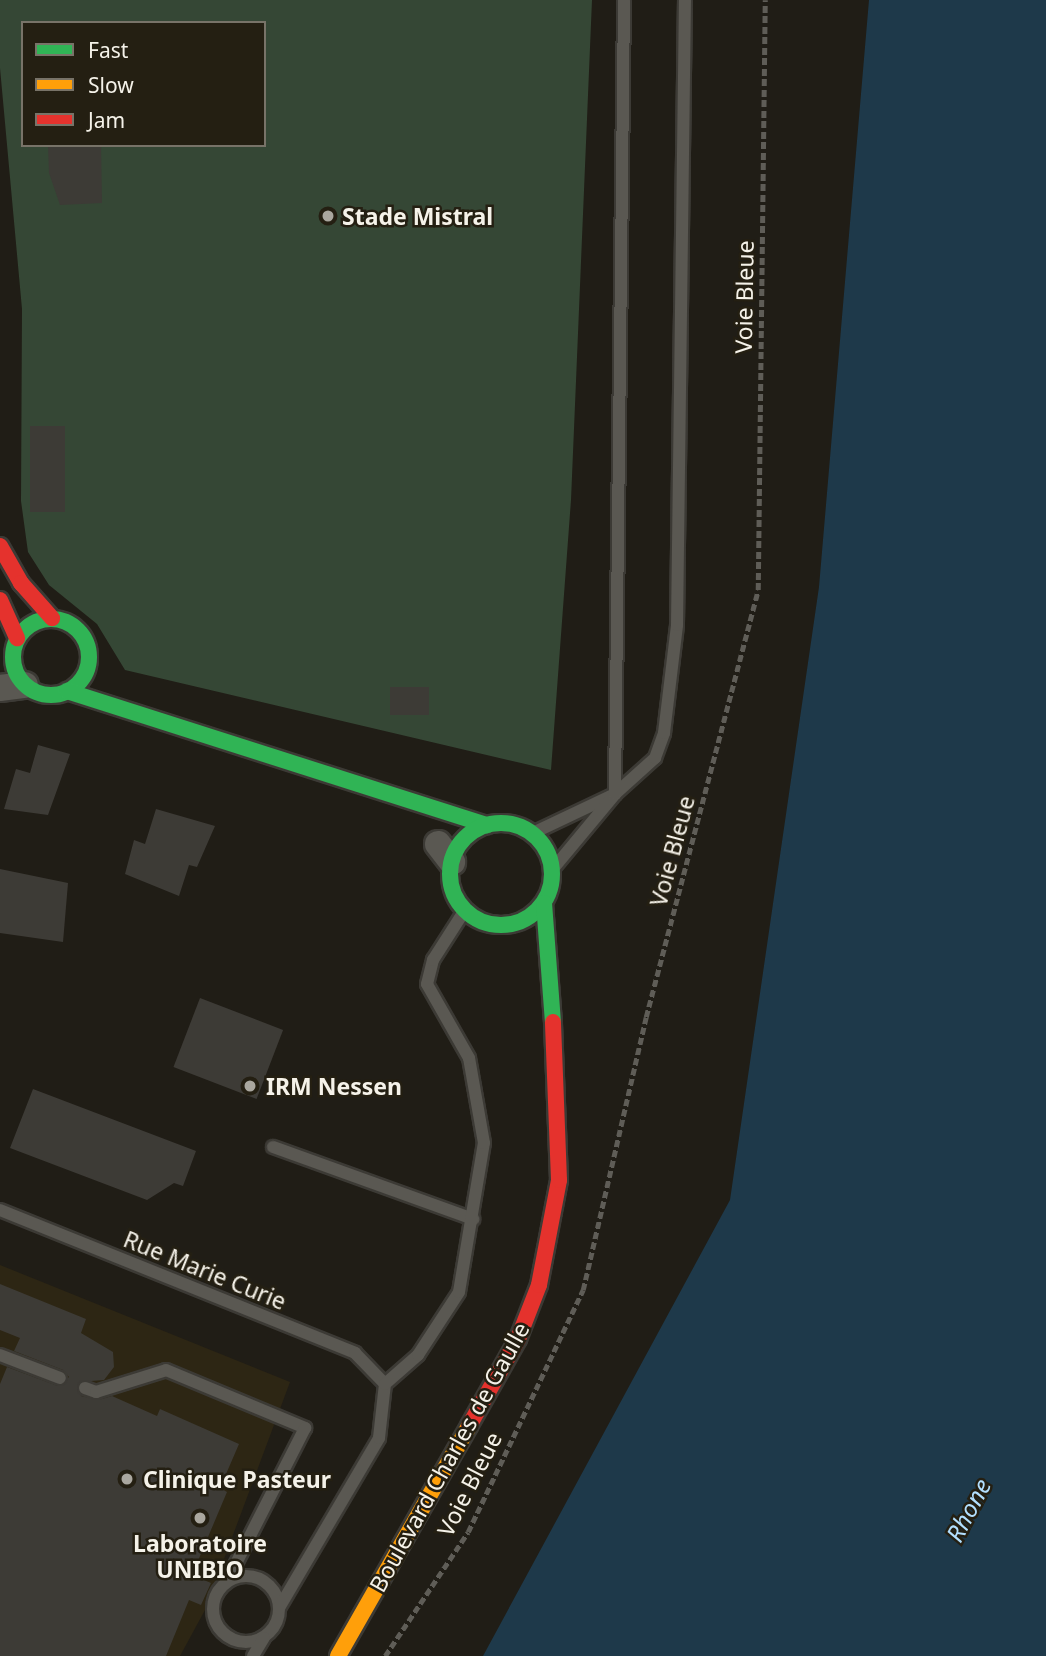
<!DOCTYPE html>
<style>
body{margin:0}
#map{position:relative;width:1046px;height:1656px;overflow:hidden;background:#201d16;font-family:"Noto Sans",sans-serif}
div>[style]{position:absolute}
.built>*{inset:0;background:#2d2614}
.green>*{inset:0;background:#354735}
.water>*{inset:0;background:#1e394a}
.building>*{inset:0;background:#3d3b36;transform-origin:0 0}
.path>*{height:4.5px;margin-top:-2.25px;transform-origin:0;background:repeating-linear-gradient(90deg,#5f5d57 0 7px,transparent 0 10.5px)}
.roads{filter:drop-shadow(2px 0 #3c3a35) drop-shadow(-2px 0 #3c3a35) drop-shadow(0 2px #3c3a35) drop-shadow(0 -2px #3c3a35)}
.lane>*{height:12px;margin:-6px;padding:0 6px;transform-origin:6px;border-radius:6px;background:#5a5852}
.lane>.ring{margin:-6px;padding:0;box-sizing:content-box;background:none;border:12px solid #5a5852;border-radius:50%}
.street>*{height:26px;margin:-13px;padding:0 13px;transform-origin:13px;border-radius:13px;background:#5a5852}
.fast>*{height:16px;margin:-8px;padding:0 8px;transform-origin:8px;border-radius:8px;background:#30b455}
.fast>.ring{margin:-8px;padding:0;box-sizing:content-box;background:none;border:16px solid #30b455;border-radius:50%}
.slow>*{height:16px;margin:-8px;padding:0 8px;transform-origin:8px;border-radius:8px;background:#ff9f0a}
.jam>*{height:16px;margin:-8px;padding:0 8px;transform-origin:8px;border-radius:8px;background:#e5322d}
.dots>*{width:19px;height:19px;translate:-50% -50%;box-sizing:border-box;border:4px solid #241f12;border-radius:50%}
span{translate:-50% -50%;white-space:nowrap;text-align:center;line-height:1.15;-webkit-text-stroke:5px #241f12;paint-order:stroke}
.poi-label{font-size:23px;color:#f5f2e9;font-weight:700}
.left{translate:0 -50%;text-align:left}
.street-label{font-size:23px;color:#f5f2e9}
.water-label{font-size:24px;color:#b2dffe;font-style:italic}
.legend{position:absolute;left:21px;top:21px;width:245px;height:126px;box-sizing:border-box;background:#241f12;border:2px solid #787368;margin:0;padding:9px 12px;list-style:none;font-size:21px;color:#f5f2e9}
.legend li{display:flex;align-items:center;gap:14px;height:35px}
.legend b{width:35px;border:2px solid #787368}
</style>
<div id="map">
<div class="built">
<i style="clip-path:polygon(0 1265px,290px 1382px,205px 1610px,180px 1656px,0 1656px)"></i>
</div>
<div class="green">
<i style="clip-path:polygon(evenodd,0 0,592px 0,571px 500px,551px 770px,125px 670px,97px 624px,49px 585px,28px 552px,21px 501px,22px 309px,0 68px,0 0,23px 23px,264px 23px,264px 145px,23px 145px,23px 23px)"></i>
</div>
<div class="water">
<i style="clip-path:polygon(869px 0,1046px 0,1046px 1656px,483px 1656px,730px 1200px,819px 587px)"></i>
</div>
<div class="building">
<i style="clip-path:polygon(48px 145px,101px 145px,102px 203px,60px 205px,49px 173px)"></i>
<i style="left:30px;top:426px;width:35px;height:86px"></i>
<i style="left:390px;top:687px;width:39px;height:28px"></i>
<i style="clip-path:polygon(38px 745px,70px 754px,48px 815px,4px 809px,16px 769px,30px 773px)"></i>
<i style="clip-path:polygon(156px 809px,215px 826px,197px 867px,189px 865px,179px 896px,125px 874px,134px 840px,145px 844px)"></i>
<i style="clip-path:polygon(0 869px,68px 883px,63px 942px,0 933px)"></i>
<i style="left:200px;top:998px;width:89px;height:74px;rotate:21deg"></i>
<i style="clip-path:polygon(33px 1089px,196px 1151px,183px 1186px,174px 1183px,147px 1200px,10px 1148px)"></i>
<i style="clip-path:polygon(0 1284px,86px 1319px,81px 1333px,113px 1352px,114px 1367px,104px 1380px,79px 1382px,81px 1396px,98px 1400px,112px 1396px,157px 1416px,160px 1409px,239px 1444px,220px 1488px,227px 1492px,192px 1575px,211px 1583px,201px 1605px,189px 1600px,166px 1656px,0 1656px,0 1384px,7px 1367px,58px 1386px,69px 1377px,63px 1370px,14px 1351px,20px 1338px,0 1330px)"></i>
</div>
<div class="path">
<i style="left:385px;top:1656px;width:149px;rotate:-56.2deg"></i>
<i style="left:468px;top:1532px;width:268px;rotate:-64.6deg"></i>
<i style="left:583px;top:1290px;width:280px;rotate:-77deg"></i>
<i style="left:646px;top:1017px;width:441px;rotate:-75.3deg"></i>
<i style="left:758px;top:590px;width:590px;rotate:-89.32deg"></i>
</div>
<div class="roads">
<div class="lane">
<i style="left:533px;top:833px;width:91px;rotate:-25.4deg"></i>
<i style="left:615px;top:794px;width:54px;rotate:-42deg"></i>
<i style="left:655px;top:758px;width:27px;rotate:-70deg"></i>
<i style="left:664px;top:733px;width:109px;rotate:-83.1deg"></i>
<i style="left:677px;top:625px;width:625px;rotate:-89.27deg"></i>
<i style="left:552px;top:870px;width:99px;rotate:-50.3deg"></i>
<i style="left:615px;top:794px;width:794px;rotate:-89.35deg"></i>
<i style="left:273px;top:1147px;width:213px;rotate:19.8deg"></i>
<i style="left:0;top:1210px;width:383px;rotate:21.9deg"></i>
<i style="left:355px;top:1353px;width:43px;rotate:45.9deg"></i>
<i style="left:0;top:1355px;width:64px;rotate:21deg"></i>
<i style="left:85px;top:1388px;width:12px;rotate:20deg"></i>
<i style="left:96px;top:1392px;width:73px;rotate:-17.4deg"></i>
<i style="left:166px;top:1370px;width:151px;rotate:22.6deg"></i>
<i style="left:305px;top:1428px;width:172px;rotate:117deg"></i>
<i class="ring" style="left:213px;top:1576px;width:54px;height:54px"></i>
<i style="left:279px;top:1608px;width:197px;rotate:-59.5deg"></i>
<i style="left:379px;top:1438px;width:54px;rotate:-83.7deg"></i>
<i style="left:385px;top:1384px;width:44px;rotate:-41.3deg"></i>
<i style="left:418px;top:1355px;width:75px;rotate:-56.9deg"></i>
<i style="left:459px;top:1292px;width:151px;rotate:-80.5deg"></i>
<i style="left:484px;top:1143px;width:86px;rotate:-100deg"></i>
<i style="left:469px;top:1058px;width:85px;rotate:-119.6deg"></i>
<i style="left:427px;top:984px;width:25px;rotate:-76deg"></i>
<i style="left:433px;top:960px;width:59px;rotate:-57.4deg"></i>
<i style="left:253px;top:1656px;width:21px;rotate:-59deg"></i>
</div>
<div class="street">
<i style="left:0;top:688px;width:25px;rotate:-7deg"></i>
<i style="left:438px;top:844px;width:23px;rotate:52deg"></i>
</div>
<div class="fast">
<i class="ring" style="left:13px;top:619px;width:60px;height:60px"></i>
<i style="left:67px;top:691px;width:441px;rotate:17.7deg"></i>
<i class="ring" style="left:450px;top:823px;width:86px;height:86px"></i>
<i style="left:544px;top:903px;width:119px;rotate:85.7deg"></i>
</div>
<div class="slow">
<i style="left:338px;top:1656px;width:265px;rotate:-60.3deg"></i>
</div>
<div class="jam">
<i style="left:0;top:546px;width:43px;rotate:60.4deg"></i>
<i style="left:21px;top:583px;width:47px;rotate:48.5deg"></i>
<i style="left:0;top:600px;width:42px;rotate:65.9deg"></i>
<i style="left:469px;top:1426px;width:100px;rotate:-60.6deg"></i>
<i style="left:518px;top:1339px;width:58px;rotate:-68.7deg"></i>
<i style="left:539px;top:1285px;width:107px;rotate:-79.2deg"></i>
<i style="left:559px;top:1180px;width:158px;rotate:-92.2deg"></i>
</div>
</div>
<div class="dots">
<i style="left:328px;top:216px;background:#aaa79f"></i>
<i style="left:250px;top:1086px;background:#aaa79f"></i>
<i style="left:127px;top:1479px;background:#aaa79f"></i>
<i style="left:200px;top:1518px;background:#aaa79f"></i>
</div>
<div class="poi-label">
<span class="left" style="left:342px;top:216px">Stade Mistral</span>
<span class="left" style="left:266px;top:1086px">IRM Nessen</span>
<span class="left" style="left:143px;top:1479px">Clinique Pasteur</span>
<span style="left:200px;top:1556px">Laboratoire<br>UNIBIO</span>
</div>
<div class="street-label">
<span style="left:744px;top:297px;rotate:-89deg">Voie Bleue</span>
<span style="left:672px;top:851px;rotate:-75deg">Voie Bleue</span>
<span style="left:205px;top:1270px;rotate:22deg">Rue Marie Curie</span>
<span style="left:449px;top:1457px;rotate:-61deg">Boulevard Charles de Gaulle</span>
<span style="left:469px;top:1484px;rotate:-63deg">Voie Bleue</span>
</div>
<div class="water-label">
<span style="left:968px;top:1510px;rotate:-62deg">Rhone</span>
</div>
<ul class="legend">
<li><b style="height:9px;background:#30b455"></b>Fast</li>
<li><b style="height:9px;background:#ff9f0a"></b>Slow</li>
<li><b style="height:9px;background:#e5322d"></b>Jam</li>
</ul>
</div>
